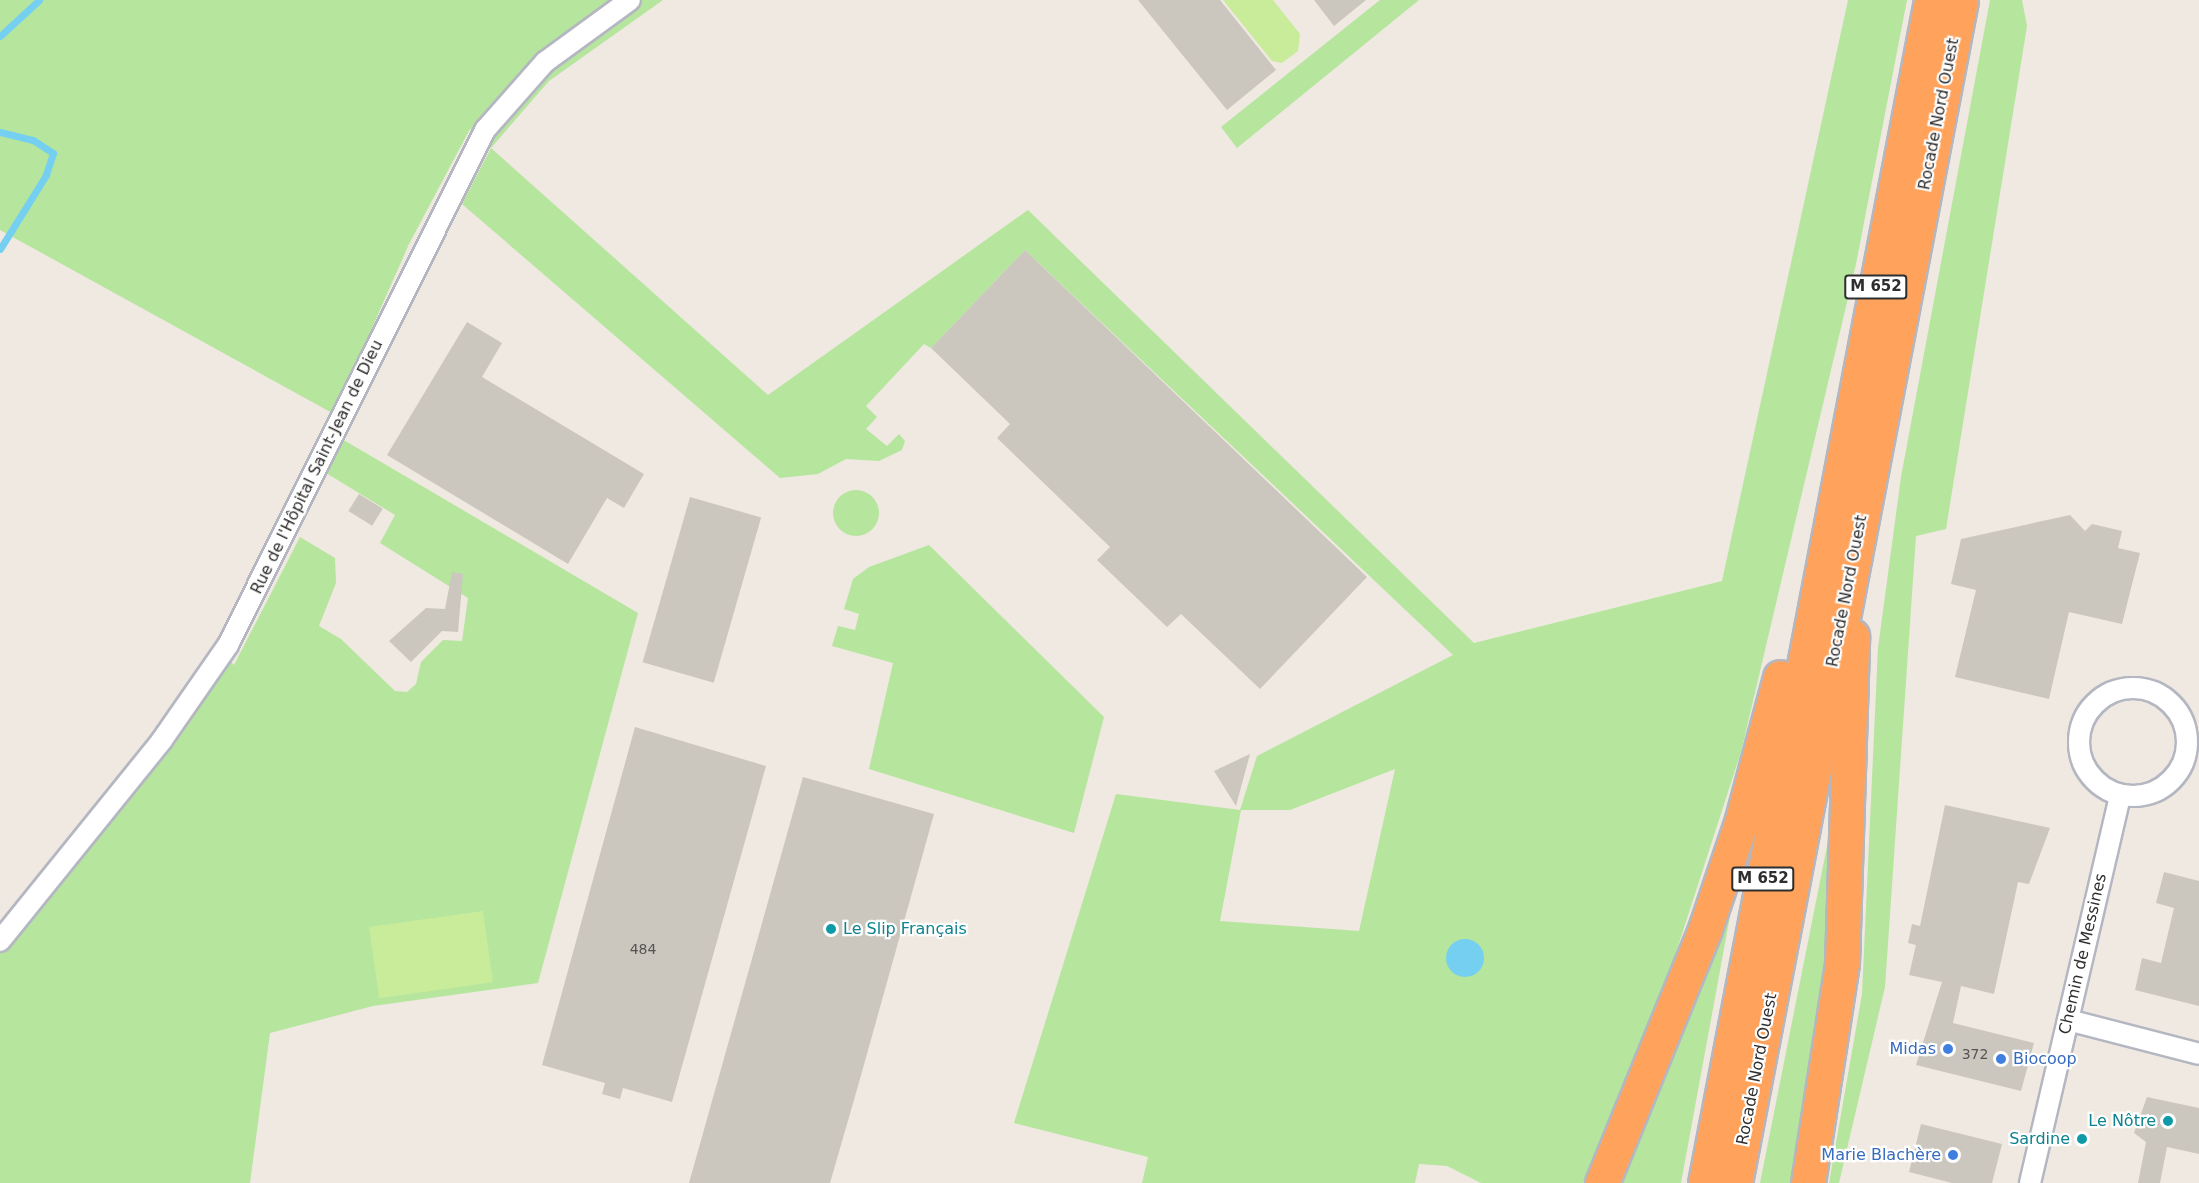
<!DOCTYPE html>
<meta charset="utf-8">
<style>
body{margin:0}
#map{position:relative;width:2199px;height:1183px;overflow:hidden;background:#efe9e1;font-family:"DejaVu Sans",sans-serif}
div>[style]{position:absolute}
.green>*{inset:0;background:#b6e59e}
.round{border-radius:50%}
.pitch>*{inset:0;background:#c9ec9a;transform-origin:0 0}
.water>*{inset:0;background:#75cff0}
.stream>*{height:7px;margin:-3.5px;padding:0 3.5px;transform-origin:3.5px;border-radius:3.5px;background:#75cff0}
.building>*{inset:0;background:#cbc7bf;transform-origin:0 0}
.roads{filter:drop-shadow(2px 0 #b4b7c1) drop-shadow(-2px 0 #b4b7c1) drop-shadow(0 2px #b4b7c1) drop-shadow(0 -2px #b4b7c1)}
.street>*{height:20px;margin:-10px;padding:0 10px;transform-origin:10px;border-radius:10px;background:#fff}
.street>.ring{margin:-10px;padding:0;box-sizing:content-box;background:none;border:20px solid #fff;border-radius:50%}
.highway>*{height:33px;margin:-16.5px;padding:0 16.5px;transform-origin:16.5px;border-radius:16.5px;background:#ffa35c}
.dots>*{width:16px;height:16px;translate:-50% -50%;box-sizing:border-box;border:3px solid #fff;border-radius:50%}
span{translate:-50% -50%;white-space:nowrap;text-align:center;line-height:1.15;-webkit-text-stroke:4.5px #fff;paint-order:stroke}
.number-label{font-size:14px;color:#555452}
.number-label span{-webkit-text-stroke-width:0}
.shield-label span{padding:2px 4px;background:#fff;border:2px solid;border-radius:4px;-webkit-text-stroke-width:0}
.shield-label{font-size:15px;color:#2e2e2e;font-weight:700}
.street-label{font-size:16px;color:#2e2e2e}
.culture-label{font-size:16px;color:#0d838f}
.left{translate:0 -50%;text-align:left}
.right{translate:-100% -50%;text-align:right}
.shop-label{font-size:16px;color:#366cbe}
</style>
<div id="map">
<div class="green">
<i style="clip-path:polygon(evenodd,0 0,663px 0,549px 81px,491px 148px,768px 395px,1028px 210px,1474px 643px,1722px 581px,1848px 0,1907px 0,1856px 264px,1741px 752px,1669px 974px,1583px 1183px,1481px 1183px,1447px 1166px,1419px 1164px,1415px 1183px,1142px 1183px,1148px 1157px,1014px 1123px,1116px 794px,1240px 810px,1257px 756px,1453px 655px,1025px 250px,931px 348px,924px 344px,866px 406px,877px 417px,866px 429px,887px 446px,899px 434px,905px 441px,902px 450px,879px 461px,846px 459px,818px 474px,780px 478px,462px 204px,491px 148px,470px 129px,409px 244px,334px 414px,0 230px,0 0,1395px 769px,1359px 931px,1220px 921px,1241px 810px,1290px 810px,1395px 769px)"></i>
<i style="clip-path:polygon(1380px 0,1419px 0,1237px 148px,1221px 127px)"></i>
<i style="clip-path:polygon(1990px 0,2022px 0,2027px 26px,1946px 529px,1916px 536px,1885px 987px,1839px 1183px,1829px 1183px,1862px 994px,1878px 648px,1901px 477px)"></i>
<i style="clip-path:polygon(342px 439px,638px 613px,538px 983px,373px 1006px,270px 1033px,250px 1183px,0 1183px,0 924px,174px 718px,217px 647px,234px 665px,300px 537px,335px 558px,336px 583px,319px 626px,341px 639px,395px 691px,407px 692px,416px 684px,421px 662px,443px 640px,462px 641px,468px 598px,380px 543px,395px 515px,326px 473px)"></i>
<i class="round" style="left:833px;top:490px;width:46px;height:46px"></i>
<i style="clip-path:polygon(929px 545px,1104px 717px,1074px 833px,869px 769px,893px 663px,832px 646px,838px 626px,855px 630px,859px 614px,844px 609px,853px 579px,869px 567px)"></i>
<i style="clip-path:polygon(1838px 791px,1830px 966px,1795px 1183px,1760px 1183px)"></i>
<i style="clip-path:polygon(1737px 878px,1681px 1183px,1617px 1183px)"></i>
</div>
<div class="pitch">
<i style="clip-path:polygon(1223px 0,1273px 0,1300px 34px,1298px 51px,1282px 63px,1272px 61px)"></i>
<i style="left:483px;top:911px;width:72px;height:115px;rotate:82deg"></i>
</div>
<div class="water">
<i class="round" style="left:1446px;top:939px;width:38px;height:38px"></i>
</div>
<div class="stream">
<i style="left:0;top:36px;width:53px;rotate:-42.7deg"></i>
<i style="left:0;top:132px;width:34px;rotate:14deg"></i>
<i style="left:33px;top:140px;width:24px;rotate:33deg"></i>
<i style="left:53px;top:153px;width:23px;rotate:108deg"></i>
<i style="left:46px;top:175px;width:87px;rotate:121.9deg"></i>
</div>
<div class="building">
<i style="clip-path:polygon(1138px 0,1220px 0,1276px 70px,1227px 110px)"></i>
<i style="clip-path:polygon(1314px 0,1366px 0,1334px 26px)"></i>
<i style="clip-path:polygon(1025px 250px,1367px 577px,1260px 689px,1181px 614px,1167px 627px,1097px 560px,1110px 547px,997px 438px,1010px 424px,931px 348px)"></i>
<i style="clip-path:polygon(467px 322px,502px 343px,482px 377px,644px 474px,624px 508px,607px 498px,568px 564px,387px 455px)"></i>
<i style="left:359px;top:494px;width:28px;height:20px;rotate:32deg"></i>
<i style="left:690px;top:497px;width:74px;height:172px;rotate:16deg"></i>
<i style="clip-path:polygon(2070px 515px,2085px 531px,2092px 524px,2122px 531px,2118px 548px,2140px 553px,2122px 624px,2069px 612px,2049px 699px,1955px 677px,1976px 590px,1951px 584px,1961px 539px)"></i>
<i style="clip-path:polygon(452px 572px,463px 574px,458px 632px,442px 631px,411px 662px,389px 641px,426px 608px,445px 609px)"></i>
<i style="clip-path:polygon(635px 727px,766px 766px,672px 1102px,623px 1088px,620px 1099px,602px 1094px,605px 1083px,542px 1065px)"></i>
<i style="clip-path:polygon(1250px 754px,1236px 806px,1214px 771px)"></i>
<i style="clip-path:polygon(803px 777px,934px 814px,858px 1086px,830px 1183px,689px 1183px)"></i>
<i style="clip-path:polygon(1945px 805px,2050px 828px,2029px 884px,2018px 882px,1994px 994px,1961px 986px,1953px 1023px,2034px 1043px,2021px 1091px,1916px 1065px,1942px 982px,1909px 975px,1916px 945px,1908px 943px,1912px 924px,1920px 926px)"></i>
<i style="clip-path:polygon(2164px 872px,2199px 881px,2199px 1006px,2135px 990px,2142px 958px,2161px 963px,2174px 908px,2156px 903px)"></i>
<i style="clip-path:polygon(2147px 1097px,2199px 1108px,2199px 1154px,2167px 1147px,2160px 1183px,2138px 1183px,2146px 1142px,2134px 1133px)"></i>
<i style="clip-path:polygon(1921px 1124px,2002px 1144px,1992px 1183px,1952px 1183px,1909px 1172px)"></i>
</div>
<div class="roads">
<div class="street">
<i class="ring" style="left:2079px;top:688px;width:88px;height:88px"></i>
<i style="left:0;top:941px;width:258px;rotate:-51.1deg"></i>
<i style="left:162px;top:740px;width:116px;rotate:-55.2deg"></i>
<i style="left:228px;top:645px;width:576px;rotate:-63.48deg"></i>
<i style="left:485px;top:130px;width:91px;rotate:-48.6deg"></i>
<i style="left:545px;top:62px;width:105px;rotate:-36.1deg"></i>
<i style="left:2068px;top:1020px;width:135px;rotate:14.5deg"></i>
<i style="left:2030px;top:1183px;width:398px;rotate:-76.9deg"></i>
</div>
<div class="highway">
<i style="left:1602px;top:1183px;width:271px;rotate:-67.9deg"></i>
<i style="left:1704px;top:932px;width:115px;rotate:-71.3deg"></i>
<i style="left:1741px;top:823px;width:151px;rotate:-75deg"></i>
<i style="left:1705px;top:1183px;width:1204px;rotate:-79.18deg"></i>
<i style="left:1735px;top:1183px;width:1204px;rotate:-79.18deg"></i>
<i style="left:1808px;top:1183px;width:223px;rotate:-81.2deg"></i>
<i style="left:1842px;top:963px;width:327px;rotate:-88.2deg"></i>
</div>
</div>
<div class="dots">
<i style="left:831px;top:929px;background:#0f9aa8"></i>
<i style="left:1948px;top:1049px;background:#3f7fe0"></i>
<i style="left:2001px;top:1059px;background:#3f7fe0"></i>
<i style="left:2168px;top:1121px;background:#0f9aa8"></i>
<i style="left:2082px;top:1139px;background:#0f9aa8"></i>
<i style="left:1953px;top:1155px;background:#3f7fe0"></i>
</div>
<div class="number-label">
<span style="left:643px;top:949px">484</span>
<span style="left:1975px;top:1054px">372</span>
</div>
<div class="shield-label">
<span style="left:1876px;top:287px">M 652</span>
<span style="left:1763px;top:879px">M 652</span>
</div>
<div class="street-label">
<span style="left:1939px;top:114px;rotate:-79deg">Rocade Nord Ouest</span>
<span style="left:317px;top:467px;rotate:-64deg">Rue de l'Hôpital Saint-Jean de Dieu</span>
<span style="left:1847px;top:591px;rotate:-79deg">Rocade Nord Ouest</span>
<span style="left:2083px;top:954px;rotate:-77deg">Chemin de Messines</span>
<span style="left:1757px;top:1069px;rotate:-79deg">Rocade Nord Ouest</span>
</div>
<div class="culture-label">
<span class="left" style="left:843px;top:929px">Le Slip Français</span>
<span class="right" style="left:2156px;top:1121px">Le Nôtre</span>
<span class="right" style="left:2070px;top:1139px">Sardine</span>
</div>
<div class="shop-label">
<span class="right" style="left:1936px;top:1049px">Midas</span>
<span class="left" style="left:2013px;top:1059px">Biocoop</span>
<span class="right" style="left:1941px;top:1155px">Marie Blachère</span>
</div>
</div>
